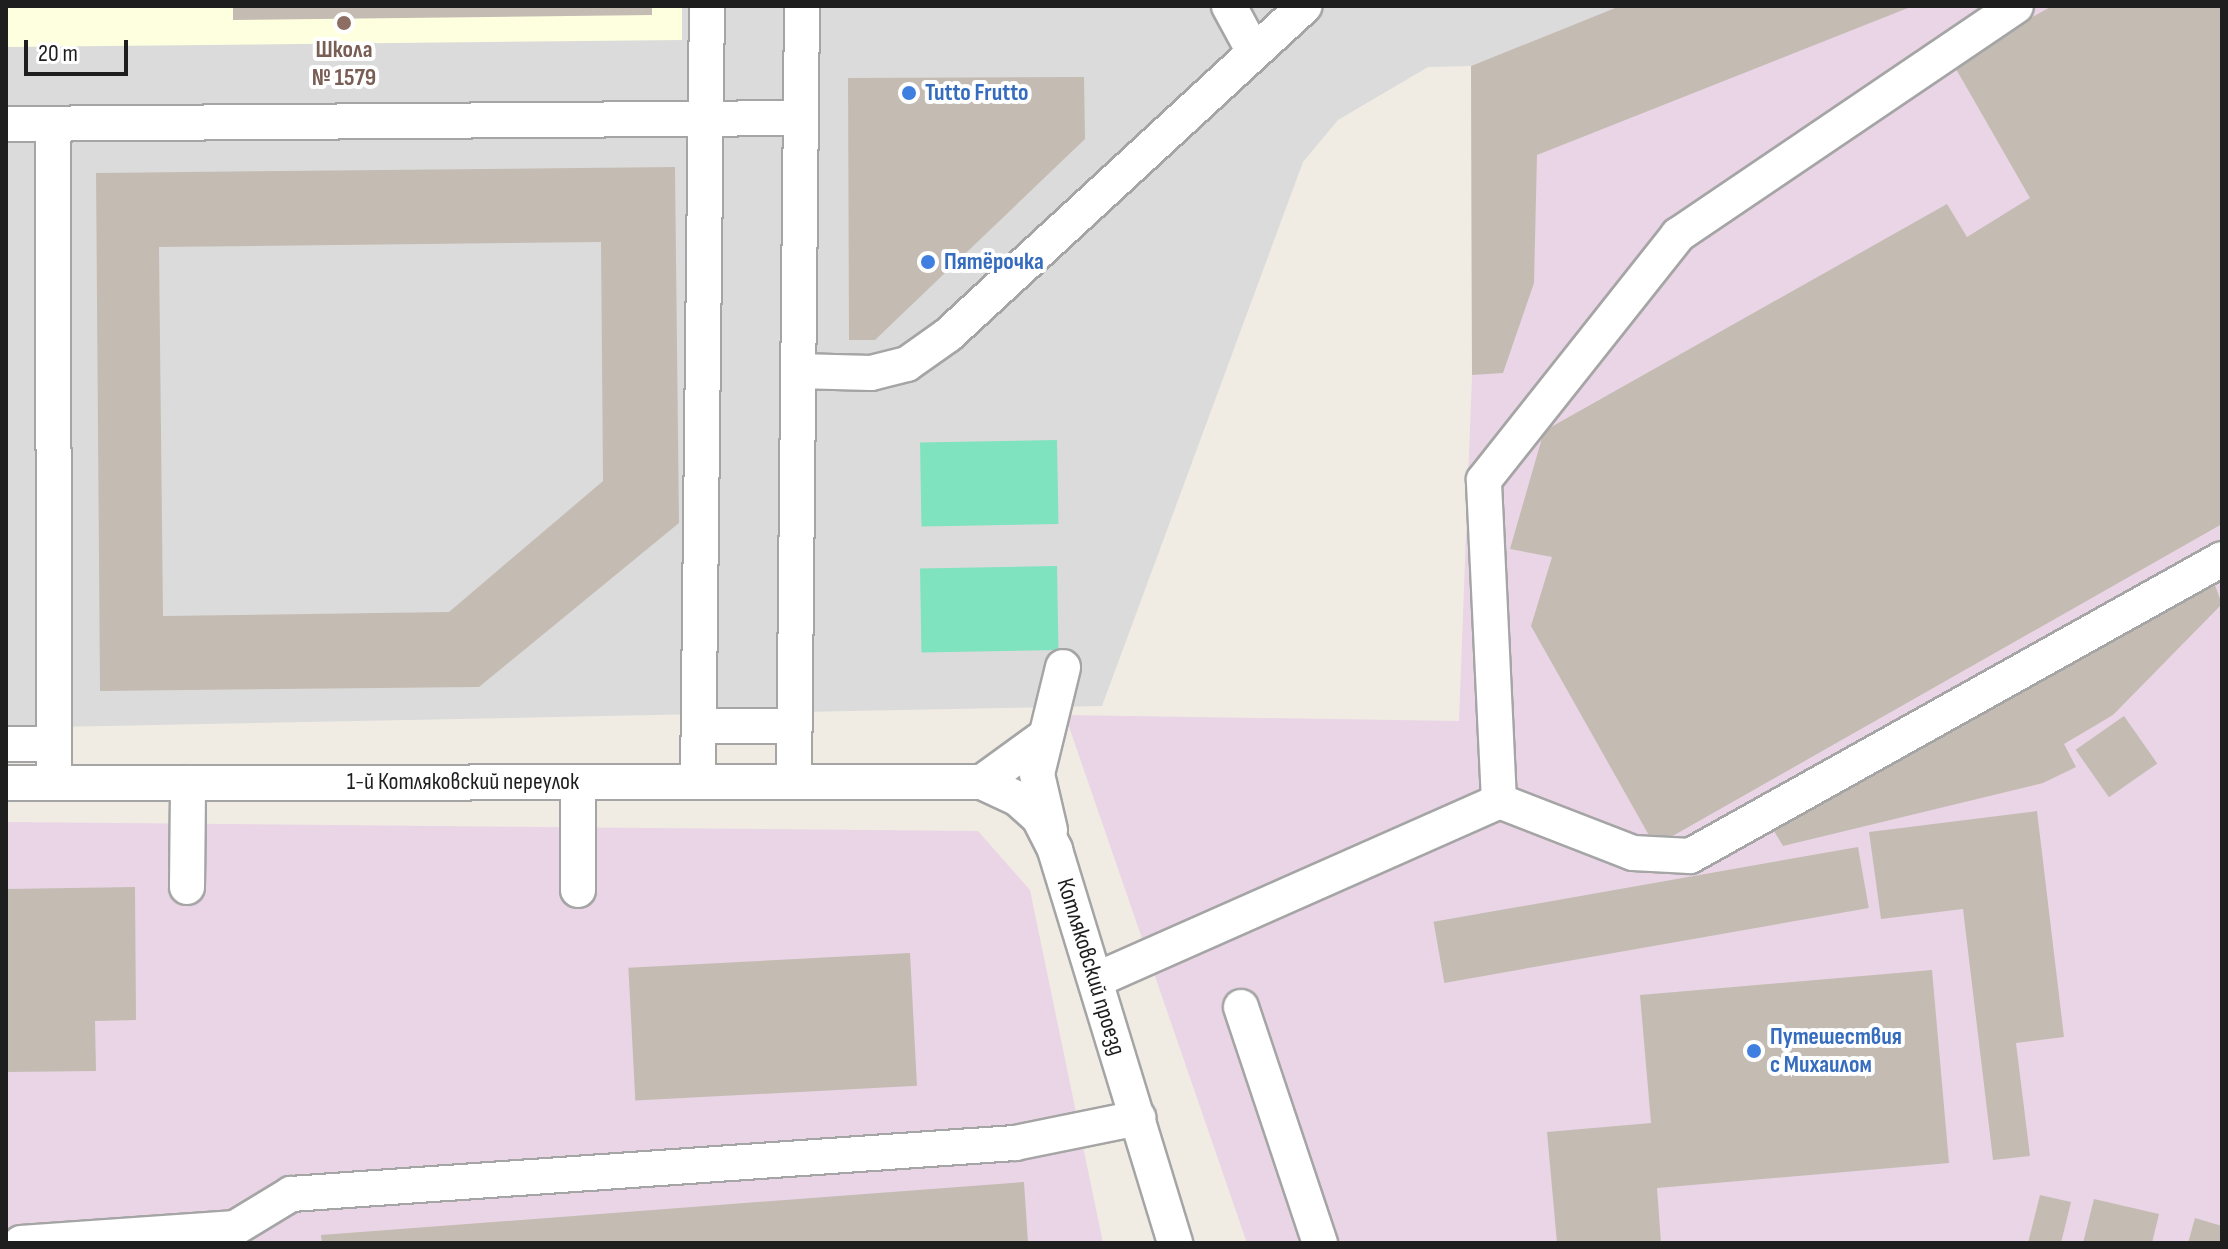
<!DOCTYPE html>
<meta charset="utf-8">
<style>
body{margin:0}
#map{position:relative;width:2228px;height:1249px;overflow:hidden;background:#f0ece4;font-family:"Sofia Sans Condensed",sans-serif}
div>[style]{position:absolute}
.residential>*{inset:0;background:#dcdbdb}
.industrial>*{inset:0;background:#e9d5e5}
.education>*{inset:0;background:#feffde}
.pitch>*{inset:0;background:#7ee3be;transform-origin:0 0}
.building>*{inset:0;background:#c4bcb3;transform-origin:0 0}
.roads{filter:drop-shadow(2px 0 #a5a5a5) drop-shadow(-2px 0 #a5a5a5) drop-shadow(0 2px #a5a5a5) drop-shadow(0 -2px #a5a5a5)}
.minor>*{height:34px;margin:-17px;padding:0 17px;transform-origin:17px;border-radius:17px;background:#fff}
.dots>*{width:22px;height:22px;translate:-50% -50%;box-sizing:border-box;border:4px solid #fff;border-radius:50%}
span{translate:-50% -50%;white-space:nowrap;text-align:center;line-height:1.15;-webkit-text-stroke:8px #fff;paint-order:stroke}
.education-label{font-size:24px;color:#785e54;font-weight:700}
.shop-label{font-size:24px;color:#366cbe;font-weight:700}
.left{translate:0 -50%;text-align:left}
.street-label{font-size:24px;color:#1e1e1e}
.frame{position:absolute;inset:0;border:8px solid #1e1e1e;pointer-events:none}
.scale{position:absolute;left:24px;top:40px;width:104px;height:36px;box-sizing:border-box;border:4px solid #1e1e1e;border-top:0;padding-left:10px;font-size:24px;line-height:28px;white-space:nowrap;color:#1e1e1e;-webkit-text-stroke:6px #fff;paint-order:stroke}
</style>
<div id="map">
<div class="residential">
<i style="clip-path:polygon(6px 6px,1620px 6px,1471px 66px,1428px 67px,1338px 120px,1303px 162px,1102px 706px,6px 728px)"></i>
</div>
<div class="industrial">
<i style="clip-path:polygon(1620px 6px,2222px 6px,2222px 1243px,1247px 1243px,1065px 715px,1459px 721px,1472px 375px,1471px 66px)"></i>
<i style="clip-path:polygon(6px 822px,978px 831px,1030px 890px,1103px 1243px,6px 1243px)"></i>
</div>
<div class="education">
<i style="clip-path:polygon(6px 6px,682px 6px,682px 40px,6px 47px)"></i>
</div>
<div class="pitch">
<i style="left:1057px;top:440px;width:84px;height:137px;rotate:89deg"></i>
<i style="left:1057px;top:566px;width:84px;height:137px;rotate:89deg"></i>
</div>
<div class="building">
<i style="clip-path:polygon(233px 6px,652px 6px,652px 15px,233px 20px)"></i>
<i style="clip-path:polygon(1620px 6px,1913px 6px,1537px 155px,1534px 283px,1503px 373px,1472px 375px,1471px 66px)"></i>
<i style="clip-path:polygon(2052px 6px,2222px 6px,2222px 524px,1655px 846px,1531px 626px,1552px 557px,1510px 549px,1544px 431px,1947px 204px,1967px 237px,2030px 198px,1952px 62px)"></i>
<i style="clip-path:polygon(1084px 77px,1085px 139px,875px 340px,849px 340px,848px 78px)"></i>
<i style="clip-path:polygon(evenodd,675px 167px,679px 523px,479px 687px,100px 691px,96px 173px,675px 167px,601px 242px,603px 481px,449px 612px,163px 616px,159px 247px,601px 242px)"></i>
<i style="clip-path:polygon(2215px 585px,2222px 604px,2113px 715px,2064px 744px,2076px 767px,2043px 783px,1783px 846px,1771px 826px)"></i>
<i style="left:2124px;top:716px;width:58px;height:59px;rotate:55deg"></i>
<i style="clip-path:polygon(2037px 811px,2064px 1037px,2016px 1043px,2030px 1156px,1993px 1160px,1963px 909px,1881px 919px,1869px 832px)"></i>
<i style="left:1858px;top:847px;width:62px;height:431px;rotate:80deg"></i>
<i style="clip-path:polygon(135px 887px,136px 1020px,95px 1021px,96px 1071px,6px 1072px,6px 889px)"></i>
<i style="left:910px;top:953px;width:133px;height:282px;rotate:87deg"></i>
<i style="clip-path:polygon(1932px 970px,1949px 1163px,1657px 1188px,1661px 1243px,1557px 1243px,1547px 1132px,1651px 1123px,1640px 995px)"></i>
<i style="clip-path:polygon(1024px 1182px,1028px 1243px,322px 1243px,321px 1235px)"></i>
<i style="clip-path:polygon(2040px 1195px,2071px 1202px,2061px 1243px,2028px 1243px)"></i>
<i style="clip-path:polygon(2094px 1199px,2159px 1214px,2152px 1243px,2083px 1243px)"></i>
<i style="clip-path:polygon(2195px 1218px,2222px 1226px,2222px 1243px,2188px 1243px)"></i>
</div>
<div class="roads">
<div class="minor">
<i style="left:1229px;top:6px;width:52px;rotate:61.5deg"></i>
<i style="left:6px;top:124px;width:795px;rotate:-0.43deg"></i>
<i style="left:53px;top:124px;width:659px;rotate:89.91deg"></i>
<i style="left:798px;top:371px;width:73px;rotate:1.6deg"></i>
<i style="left:871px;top:373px;width:37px;rotate:-14deg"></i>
<i style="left:907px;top:364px;width:50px;rotate:-35.3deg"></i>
<i style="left:948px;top:335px;width:485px;rotate:-42.7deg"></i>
<i style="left:699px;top:726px;width:95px"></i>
<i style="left:6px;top:744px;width:48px"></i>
<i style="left:578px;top:782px;width:108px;rotate:90deg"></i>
<i style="left:698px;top:782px;width:776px;rotate:-89.34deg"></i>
<i style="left:794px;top:782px;width:776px;rotate:-89.41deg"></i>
<i style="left:982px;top:782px;width:77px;rotate:-36deg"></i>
<i style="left:6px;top:783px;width:976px;rotate:-0.06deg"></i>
<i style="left:982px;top:782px;width:38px;rotate:25deg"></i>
<i style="left:1017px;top:798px;width:30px;rotate:42deg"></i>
<i style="left:1039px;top:818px;width:36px;rotate:63deg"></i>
<i style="left:1055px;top:850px;width:411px;rotate:73deg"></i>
<i style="left:1499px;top:801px;width:321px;rotate:-92.7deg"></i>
<i style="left:1484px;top:480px;width:313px;rotate:-51.6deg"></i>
<i style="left:1678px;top:235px;width:408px;rotate:-34.1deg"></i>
<i style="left:1050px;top:830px;width:57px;rotate:-103.1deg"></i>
<i style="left:1037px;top:774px;width:110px;rotate:-76.3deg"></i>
<i style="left:187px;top:887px;width:104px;rotate:-89.4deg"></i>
<i style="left:1096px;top:980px;width:441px;rotate:-23.9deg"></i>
<i style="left:1499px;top:801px;width:144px;rotate:21.2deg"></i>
<i style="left:1633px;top:853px;width:57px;rotate:3deg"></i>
<i style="left:1690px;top:856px;width:609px;rotate:-29.17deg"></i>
<i style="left:1241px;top:1007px;width:249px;rotate:71.5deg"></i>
<i style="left:21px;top:1243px;width:215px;rotate:-4deg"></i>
<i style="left:235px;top:1228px;width:66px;rotate:-31.3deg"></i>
<i style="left:291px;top:1194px;width:726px;rotate:-4.03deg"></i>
<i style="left:1015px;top:1143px;width:126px;rotate:-11.5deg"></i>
</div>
</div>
<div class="dots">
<i style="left:344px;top:23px;background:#8d6e63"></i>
<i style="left:909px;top:93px;background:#3f7fe0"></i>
<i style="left:928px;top:262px;background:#3f7fe0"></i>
<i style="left:1754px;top:1051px;background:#3f7fe0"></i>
</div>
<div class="education-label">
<span style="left:344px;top:64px">Школа<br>№ 1579</span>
</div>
<div class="shop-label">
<span class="left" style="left:925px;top:93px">Tutto Frutto</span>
<span class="left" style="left:944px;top:262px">Пятёрочка</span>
<span class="left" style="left:1770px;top:1051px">Путешествия<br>с Михаилом</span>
</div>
<div class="street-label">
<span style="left:463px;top:782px">1-й Котляковский переулок</span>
<span style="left:1091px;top:967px;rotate:73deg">Котляковский проезд</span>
</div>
<div class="frame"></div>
<div class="scale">20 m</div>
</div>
